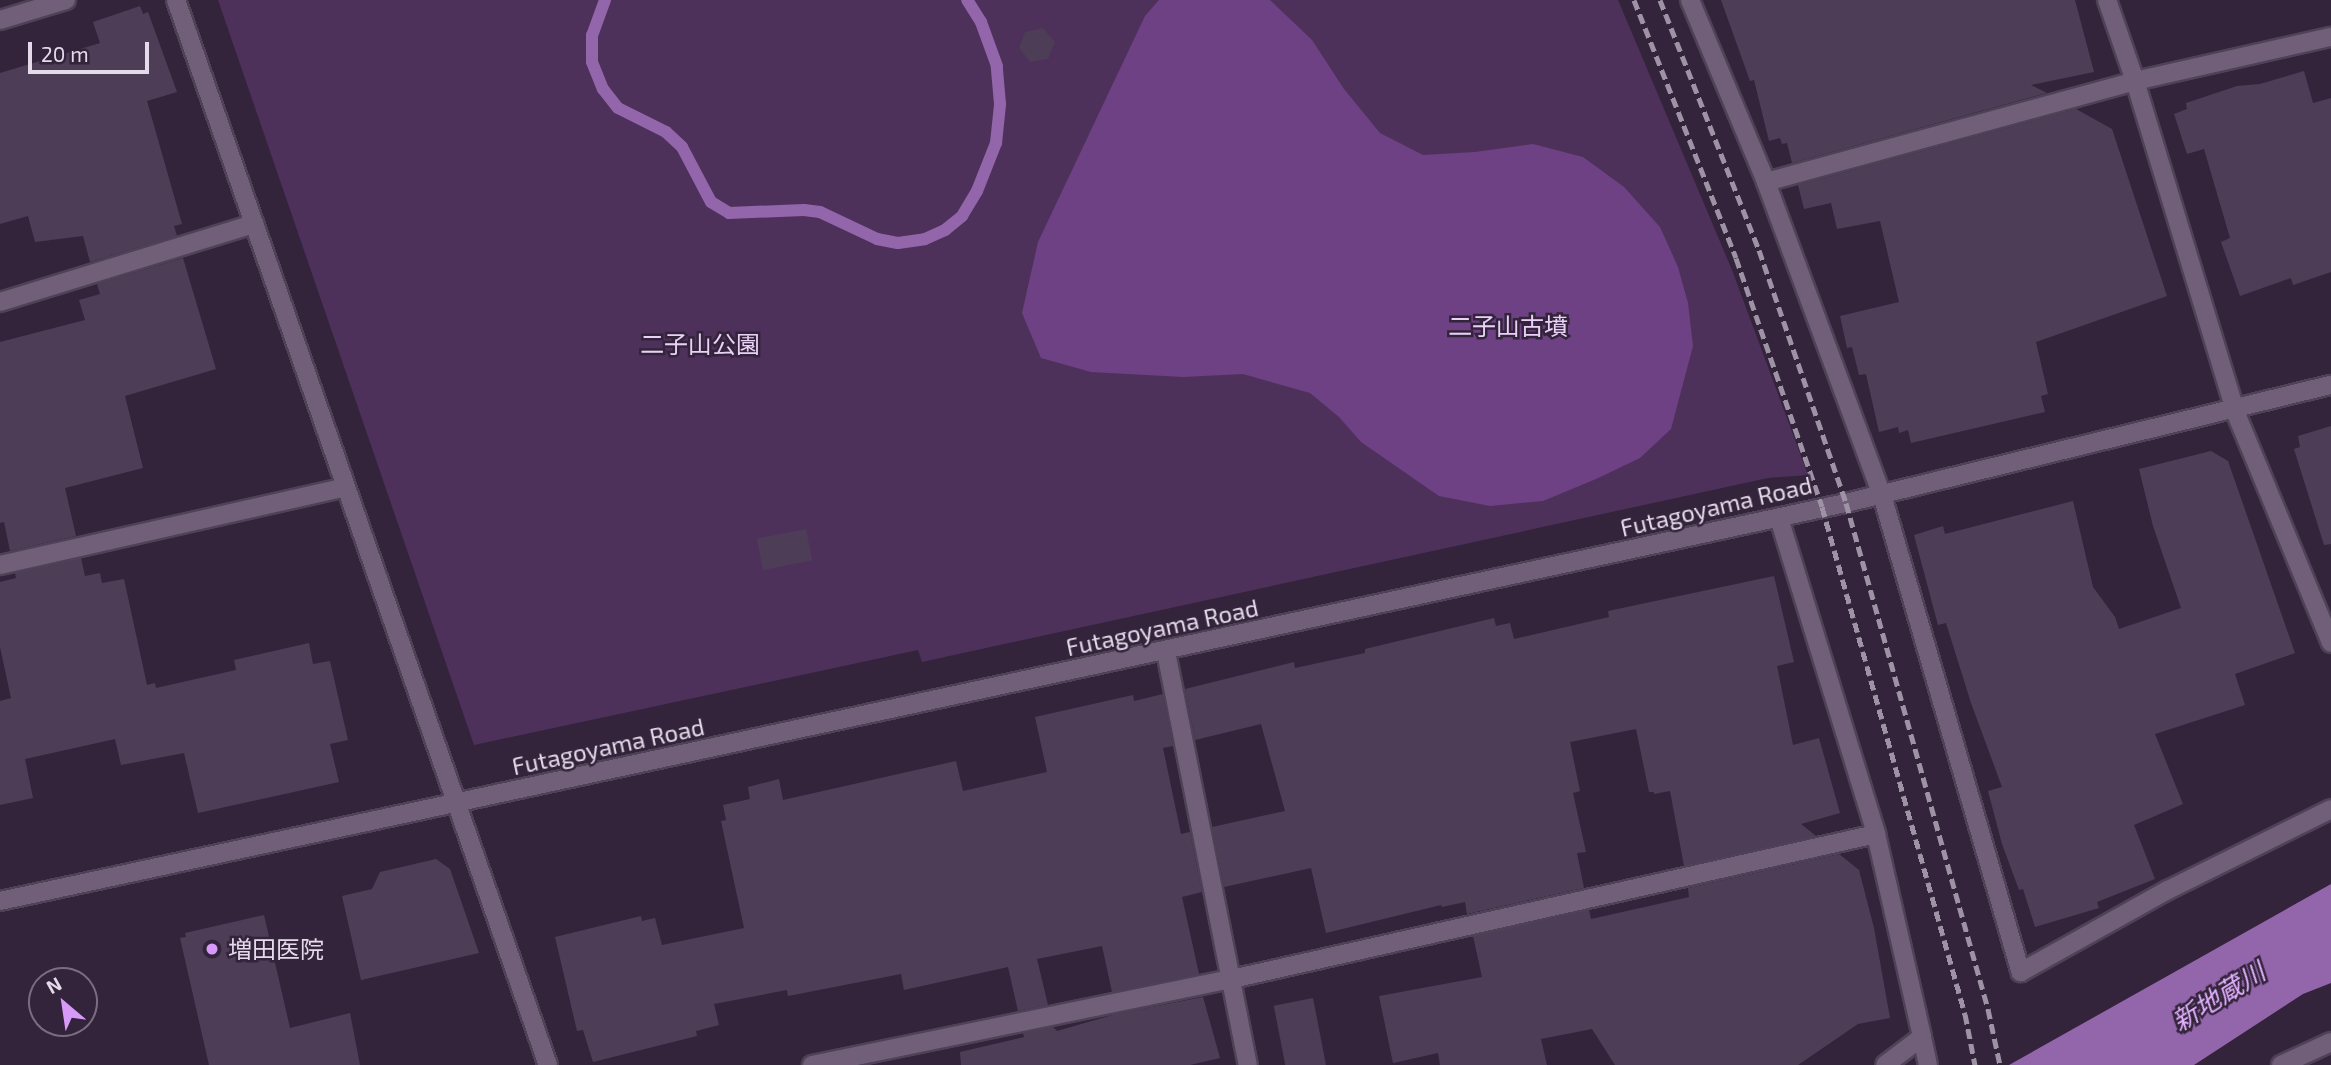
<!DOCTYPE html>
<meta charset="utf-8">
<style>
body{margin:0}
#map{position:relative;width:2331px;height:1065px;overflow:hidden;background:#33243b;font-family:"Exo 2","Noto Sans JP",sans-serif}
div>[style]{position:absolute}
.green>*{inset:0;background:#4d315b}
.forest>*{inset:0;background:#6e4184}
.water>*{inset:0;background:#9365ab}
.stream>*{height:12px;margin:-6px;padding:0 6px;transform-origin:6px;border-radius:6px;background:#9365ab}
.building>*{inset:0;background:#4e3d57;transform-origin:0 0}
.roads{filter:drop-shadow(2px 0 #4f4256) drop-shadow(-2px 0 #4f4256) drop-shadow(0 2px #4f4256) drop-shadow(0 -2px #4f4256)}
.minor>*{height:18px;margin:-9px;padding:0 9px;transform-origin:9px;border-radius:9px;background:#715f7a}
.rail>*{height:5px;margin-top:-2.5px;transform-origin:0;background:repeating-linear-gradient(90deg,#9e92a5 0 10px,transparent 0 15px)}
.dots>*{width:19px;height:19px;translate:-50% -50%;box-sizing:border-box;border:4px solid #33243b;border-radius:50%}
span{translate:-50% -50%;white-space:nowrap;text-align:center;line-height:1.15;-webkit-text-stroke:5px #33243b;paint-order:stroke}
.park-label{font-size:24px;color:#e8d0f6}
.street-label{font-size:24px;color:#e4daea}
.poi-label{font-size:24px;color:#e4daea}
.left{translate:0 -50%;text-align:left}
.water-label{font-size:26px;color:#e4b3ff;font-style:italic}
.north{position:absolute;left:28px;top:967px;width:70px;height:70px;box-sizing:border-box;background:#33243b;border:2px solid #7a6d81;border-radius:50%;rotate:331deg;font-size:19px;font-weight:700;line-height:28px;text-align:center;color:#e4daea}
.north::after{content:'';display:block;margin:auto;width:24px;height:32px;background:#d89af8;clip-path:polygon(50% 0,100% 100%,50% 72%,0 100%)}
.scale{position:absolute;left:28px;top:42px;width:121px;height:32px;box-sizing:border-box;border:4px solid #e4daea;border-top:0;padding-left:9px;font-size:21px;line-height:24px;white-space:nowrap;color:#e4daea;-webkit-text-stroke:5px #33243b;paint-order:stroke}
</style>
<div id="map">
<div class="green">
<i style="clip-path:polygon(218px 0,1618px 0,1732px 270px,1808px 475px,1768px 478px,922px 662px,918px 650px,474px 745px)"></i>
</div>
<div class="forest">
<i style="clip-path:polygon(1159px 0,1270px 0,1312px 40px,1344px 89px,1380px 133px,1423px 155px,1475px 152px,1533px 144px,1583px 157px,1624px 187px,1660px 227px,1678px 267px,1688px 303px,1693px 346px,1671px 429px,1640px 458px,1596px 479px,1543px 501px,1490px 506px,1439px 496px,1361px 442px,1339px 417px,1310px 393px,1243px 374px,1183px 377px,1091px 372px,1041px 358px,1022px 313px,1038px 242px,1145px 16px)"></i>
</div>
<div class="water">
<i style="clip-path:polygon(2331px 884px,2331px 983px,2303px 994px,2194px 1065px,2009px 1065px)"></i>
</div>
<div class="stream">
<i style="left:605px;top:0;width:37px;rotate:110deg"></i>
<i style="left:592px;top:35px;width:27px;rotate:90deg"></i>
<i style="left:592px;top:62px;width:29px;rotate:68deg"></i>
<i style="left:603px;top:89px;width:24px;rotate:52deg"></i>
<i style="left:618px;top:108px;width:54px;rotate:26.6deg"></i>
<i style="left:666px;top:132px;width:22px;rotate:43deg"></i>
<i style="left:682px;top:147px;width:62px;rotate:62.2deg"></i>
<i style="left:711px;top:202px;width:21px;rotate:31deg"></i>
<i style="left:729px;top:213px;width:75px;rotate:-2.3deg"></i>
<i style="left:804px;top:210px;width:16px;rotate:7deg"></i>
<i style="left:820px;top:212px;width:63px;rotate:25.3deg"></i>
<i style="left:877px;top:239px;width:21px;rotate:11deg"></i>
<i style="left:898px;top:243px;width:27px;rotate:-8deg"></i>
<i style="left:925px;top:239px;width:22px;rotate:-24deg"></i>
<i style="left:945px;top:230px;width:22px;rotate:-39deg"></i>
<i style="left:962px;top:216px;width:29px;rotate:-59deg"></i>
<i style="left:977px;top:191px;width:52px;rotate:-68.4deg"></i>
<i style="left:996px;top:143px;width:39px;rotate:-84deg"></i>
<i style="left:1000px;top:104px;width:38px;rotate:-95deg"></i>
<i style="left:997px;top:66px;width:47px;rotate:-110deg"></i>
<i style="left:981px;top:22px;width:26px;rotate:-122deg"></i>
</div>
<div class="building">
<i style="clip-path:polygon(1721px 0,2075px 0,2094px 72px,2031px 85px,2047px 93px,1792px 163px,1787px 143px,1782px 144px,1780px 138px,1769px 141px,1754px 80px,1750px 81px)"></i>
<i style="clip-path:polygon(140px 6px,143px 14px,148px 12px,177px 92px,147px 101px,182px 224px,174px 226px,177px 236px,90px 262px,83px 236px,35px 242px,28px 216px,0 224px,0 73px,100px 43px,93px 22px)"></i>
<i style="clip-path:polygon(1043px 28px,1055px 42px,1048px 59px,1030px 62px,1019px 48px,1025px 32px)"></i>
<i style="clip-path:polygon(2304px 71px,2313px 103px,2331px 98px,2331px 272px,2293px 285px,2291px 278px,2240px 296px,2221px 242px,2230px 238px,2204px 149px,2187px 154px,2174px 114px,2187px 109px,2186px 103px,2237px 86px,2260px 84px)"></i>
<i style="clip-path:polygon(2076px 109px,2112px 129px,2167px 296px,2036px 342px,2048px 394px,2041px 396px,2045px 412px,1911px 443px,1908px 430px,1899px 433px,1898px 427px,1879px 432px,1866px 374px,1859px 375px,1852px 347px,1847px 348px,1840px 316px,1899px 302px,1880px 221px,1837px 229px,1831px 203px,1804px 209px,1798px 185px)"></i>
<i style="clip-path:polygon(183px 258px,216px 369px,125px 396px,143px 468px,65px 488px,76px 536px,10px 551px,4px 522px,0 523px,0 342px,85px 320px,79px 300px,100px 294px,97px 284px)"></i>
<i style="clip-path:polygon(2331px 426px,2331px 544px,2324px 545px,2294px 449px,2300px 447px,2298px 436px)"></i>
<i style="clip-path:polygon(2211px 451px,2228px 461px,2295px 653px,2235px 674px,2245px 705px,2155px 734px,2183px 804px,2134px 825px,2155px 879px,2097px 902px,2099px 908px,2035px 927px,2023px 889px,2019px 890px,2002px 844px,1988px 791px,2002px 787px,1971px 703px,1946px 623px,1938px 625px,1914px 535px,1943px 526px,1945px 534px,2073px 501px,2093px 587px,2115px 617px,2119px 629px,2181px 608px,2153px 526px,2139px 469px)"></i>
<i style="left:806px;top:529px;width:32px;height:50px;rotate:79deg"></i>
<i style="clip-path:polygon(81px 558px,85px 576px,100px 573px,102px 583px,124px 579px,147px 685px,155px 683px,156px 688px,236px 670px,234px 660px,309px 643px,313px 664px,330px 661px,348px 740px,330px 744px,339px 782px,198px 813px,184px 753px,121px 765px,115px 739px,25px 759px,33px 798px,0 805px,0 701px,11px 698px,0 647px,0 582px,16px 578px,15px 573px)"></i>
<i style="clip-path:polygon(1774px 576px,1794px 662px,1777px 666px,1793px 745px,1819px 738px,1840px 813px,1801px 824px,1816px 836px,1684px 866px,1670px 791px,1654px 794px,1654px 792px,1649px 792px,1636px 729px,1570px 742px,1580px 791px,1573px 793px,1586px 852px,1577px 853px,1584px 888px,1467px 914px,1465px 902px,1442px 907px,1441px 905px,1326px 933px,1311px 868px,1224px 887px,1212px 827px,1285px 811px,1261px 724px,1195px 740px,1185px 689px,1294px 662px,1295px 668px,1365px 653px,1365px 649px,1494px 618px,1496px 626px,1510px 623px,1514px 639px,1609px 617px,1608px 611px)"></i>
<i style="clip-path:polygon(1163px 694px,1173px 746px,1163px 748px,1181px 834px,1190px 832px,1202px 892px,1182px 897px,1199px 974px,1112px 992px,1102px 946px,1037px 959px,1048px 1005px,1018px 1011px,1008px 967px,904px 990px,901px 974px,788px 996px,787px 990px,714px 1004px,719px 1025px,696px 1031px,697px 1036px,593px 1062px,583px 1030px,577px 1031px,555px 937px,641px 916px,642px 921px,655px 918px,662px 945px,744px 928px,721px 821px,726px 820px,723px 805px,750px 799px,748px 787px,779px 779px,783px 800px,956px 761px,963px 791px,1047px 772px,1035px 717px,1133px 695px,1134px 701px)"></i>
<i style="clip-path:polygon(1839px 854px,1859px 870px,1874px 928px,1890px 1018px,1858px 1024px,1798px 1065px,1615px 1065px,1592px 1029px,1541px 1039px,1547px 1065px,1440px 1065px,1438px 1053px,1393px 1063px,1379px 996px,1482px 977px,1473px 936px,1589px 910px,1591px 919px,1685px 898px,1689px 897px,1688px 888px)"></i>
<i style="clip-path:polygon(436px 859px,450px 869px,479px 953px,361px 980px,342px 896px,372px 889px,380px 872px)"></i>
<i style="clip-path:polygon(264px 915px,290px 1028px,350px 1013px,360px 1065px,209px 1065px,180px 938px,186px 937px,185px 933px)"></i>
<i style="clip-path:polygon(1203px 997px,1220px 1058px,1190px 1065px,961px 1065px,960px 1052px,1024px 1037px,1023px 1033px,1053px 1027px,1057px 1031px,1116px 1014px)"></i>
<i style="left:1313px;top:998px;width:68px;height:40px;rotate:79deg"></i>
</div>
<div class="roads">
<div class="minor">
<i style="left:176px;top:0;width:1128px;rotate:70.75deg"></i>
<i style="left:1690px;top:0;width:197px;rotate:67.3deg"></i>
<i style="left:1766px;top:182px;width:334px;rotate:69.7deg"></i>
<i style="left:1882px;top:495px;width:497px;rotate:73.8deg"></i>
<i style="left:2021px;top:972px;width:168px;rotate:-29.2deg"></i>
<i style="left:2168px;top:890px;width:182px;rotate:-26.4deg"></i>
<i style="left:2107px;top:0;width:86px;rotate:70.9deg"></i>
<i style="left:2135px;top:81px;width:345px;rotate:73.1deg"></i>
<i style="left:2235px;top:411px;width:251px;rotate:67.5deg"></i>
<i style="left:0;top:20px;width:69px;rotate:-16.9deg"></i>
<i style="left:1766px;top:182px;width:383px;rotate:-15.3deg"></i>
<i style="left:2135px;top:81px;width:201px;rotate:-12.7deg"></i>
<i style="left:0;top:302px;width:266px;rotate:-17.1deg"></i>
<i style="left:1779px;top:518px;width:331px;rotate:72.9deg"></i>
<i style="left:1876px;top:834px;width:208px;rotate:77.2deg"></i>
<i style="left:1922px;top:1037px;width:46px;rotate:142.9deg"></i>
<i style="left:0;top:565px;width:354px;rotate:-12.7deg"></i>
<i style="left:1166px;top:652px;width:421px;rotate:78.8deg"></i>
<i style="left:0;top:901px;width:1888px;rotate:-12.17deg"></i>
<i style="left:1846px;top:503px;width:499px;rotate:-13.7deg"></i>
<i style="left:1922px;top:1037px;width:29px;rotate:78deg"></i>
<i style="left:812px;top:1065px;width:429px;rotate:-11.6deg"></i>
<i style="left:1232px;top:979px;width:660px;rotate:-12.69deg"></i>
<i style="left:2281px;top:1065px;width:55px;rotate:-24.7deg"></i>
</div>
</div>
<div class="rail">
<i style="left:1634px;top:0;width:277px;rotate:68.4deg"></i>
<i style="left:1736px;top:258px;width:263px;rotate:70.9deg"></i>
<i style="left:1822px;top:507px;width:527px;rotate:74.25deg"></i>
<i style="left:1965px;top:1014px;width:52px;rotate:78.9deg"></i>
<i style="left:1660px;top:0;width:269px;rotate:68.4deg"></i>
<i style="left:1759px;top:250px;width:268px;rotate:71deg"></i>
<i style="left:1846px;top:503px;width:526px;rotate:74.32deg"></i>
<i style="left:1988px;top:1009px;width:57px;rotate:77.9deg"></i>
</div>
<div class="dots">
<i style="left:212px;top:949px;background:#d89af8"></i>
</div>
<div class="park-label">
<span style="left:1508px;top:326px">二子山古墳</span>
<span style="left:700px;top:344px">二子山公園</span>
</div>
<div class="street-label">
<span style="left:1716px;top:506px;rotate:-13deg">Futagoyama Road</span>
<span style="left:1162px;top:627px;rotate:-12deg">Futagoyama Road</span>
<span style="left:608px;top:746px;rotate:-12deg">Futagoyama Road</span>
</div>
<div class="poi-label">
<span class="left" style="left:228px;top:949px">増田医院</span>
</div>
<div class="water-label">
<span style="left:2218px;top:996px;rotate:-32deg">新地蔵川</span>
</div>
<div class="north">N</div>
<div class="scale">20 m</div>
</div>
